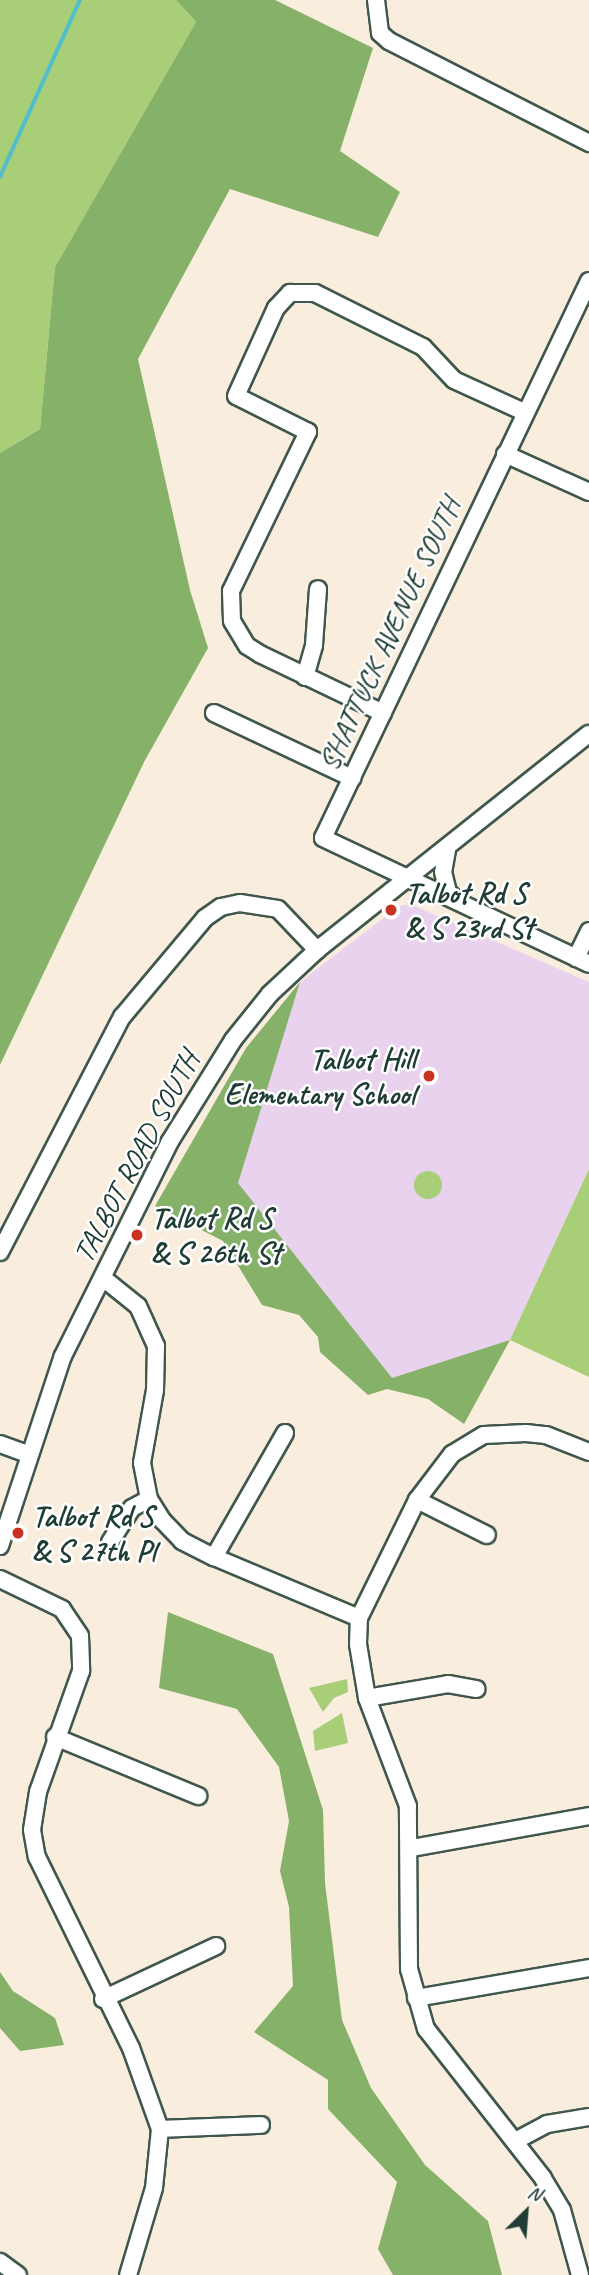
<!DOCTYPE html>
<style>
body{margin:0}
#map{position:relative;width:589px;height:2275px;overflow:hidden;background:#f9eddd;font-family:Caveat,sans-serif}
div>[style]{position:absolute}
.built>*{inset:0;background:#e9d2ed}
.green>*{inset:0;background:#a8ce78}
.round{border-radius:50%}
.forest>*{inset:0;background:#86b168}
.stream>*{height:3.5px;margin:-1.75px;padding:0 1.75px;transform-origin:1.75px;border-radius:1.75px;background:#52becd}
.roads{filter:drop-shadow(2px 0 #40574d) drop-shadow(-2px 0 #40574d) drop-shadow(0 2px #40574d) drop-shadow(0 -2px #40574d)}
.minor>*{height:16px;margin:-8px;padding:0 8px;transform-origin:8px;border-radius:8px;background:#fff}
.dots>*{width:19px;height:19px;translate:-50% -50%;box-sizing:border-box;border:4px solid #fff;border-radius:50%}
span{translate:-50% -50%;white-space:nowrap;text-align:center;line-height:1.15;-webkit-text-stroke:5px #fff;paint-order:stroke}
.street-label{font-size:30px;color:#1f3d34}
.poi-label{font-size:30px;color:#1f3d34;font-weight:700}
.left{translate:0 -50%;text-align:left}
.right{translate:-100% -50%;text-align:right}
.north{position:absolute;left:491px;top:2177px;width:70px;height:70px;-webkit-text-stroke:5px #fff;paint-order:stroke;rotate:25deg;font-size:19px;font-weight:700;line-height:28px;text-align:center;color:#1f3d34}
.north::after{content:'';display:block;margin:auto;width:24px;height:32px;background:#1f3d34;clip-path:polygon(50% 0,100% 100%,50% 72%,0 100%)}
</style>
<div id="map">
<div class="built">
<i style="clip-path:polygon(410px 904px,589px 982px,589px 1169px,510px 1340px,400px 1392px,233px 1189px,300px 982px,399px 906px)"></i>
</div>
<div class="green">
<i style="clip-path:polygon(0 0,176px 0,196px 22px,55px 267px,40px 429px,0 453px)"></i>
<i style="clip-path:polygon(589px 1169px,589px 1377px,510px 1340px)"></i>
<i class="round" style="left:414px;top:1171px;width:28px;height:28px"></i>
<i style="clip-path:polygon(347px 1679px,348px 1692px,334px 1698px,323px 1712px,309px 1688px)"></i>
<i style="clip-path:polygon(342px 1713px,348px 1743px,315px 1751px,313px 1731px)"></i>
</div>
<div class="forest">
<i style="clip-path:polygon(176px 0,275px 0,373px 48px,340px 151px,400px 192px,378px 237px,230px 189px,138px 359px,190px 590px,208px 648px,144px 762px,0 1065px,0 453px,40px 429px,55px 267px,196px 22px)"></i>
<i style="clip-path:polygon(300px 982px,238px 1183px,392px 1378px,510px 1340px,464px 1424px,428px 1399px,387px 1389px,368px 1395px,320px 1352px,318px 1337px,299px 1315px,262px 1305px,223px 1241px,155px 1206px,246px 1048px)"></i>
<i style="clip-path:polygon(168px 1612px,273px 1654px,323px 1810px,325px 1883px,342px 2020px,371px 2088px,425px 2165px,488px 2221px,502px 2275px,393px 2275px,378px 2249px,397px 2182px,328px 2109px,328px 2080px,254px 2032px,293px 1986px,289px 1907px,280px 1871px,289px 1821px,279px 1767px,237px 1709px,159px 1688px)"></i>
<i style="clip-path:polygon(0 1972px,13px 1991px,55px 2018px,64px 2045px,20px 2051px,0 2028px)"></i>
</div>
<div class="stream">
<i style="left:0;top:177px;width:194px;rotate:-65.7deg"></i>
</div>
<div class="roads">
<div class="minor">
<i style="left:376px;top:0;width:33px;rotate:83deg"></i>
<i style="left:380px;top:33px;width:12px;rotate:42deg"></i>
<i style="left:389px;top:41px;width:225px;rotate:27deg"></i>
<i style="left:589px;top:281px;width:617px;rotate:115.53deg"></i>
<i style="left:323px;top:838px;width:294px;rotate:25.3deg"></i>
<i style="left:505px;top:454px;width:92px;rotate:24.3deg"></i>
<i style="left:305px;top:677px;width:33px;rotate:-74deg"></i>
<i style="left:314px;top:645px;width:56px;rotate:-85.9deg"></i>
<i style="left:214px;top:713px;width:153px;rotate:25.2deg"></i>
<i style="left:383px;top:713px;width:136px;rotate:-154.4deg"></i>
<i style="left:260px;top:654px;width:15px;rotate:-148deg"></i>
<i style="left:247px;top:646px;width:29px;rotate:-121deg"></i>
<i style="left:232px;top:621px;width:30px;rotate:-92deg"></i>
<i style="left:231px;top:591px;width:177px;rotate:-64.2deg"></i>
<i style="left:308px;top:432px;width:80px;rotate:-153.4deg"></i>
<i style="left:236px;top:396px;width:97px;rotate:-65.6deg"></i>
<i style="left:276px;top:308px;width:21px;rotate:-47deg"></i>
<i style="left:290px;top:293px;width:25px"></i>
<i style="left:315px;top:293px;width:121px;rotate:26.6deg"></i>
<i style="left:423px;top:347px;width:45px;rotate:46.8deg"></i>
<i style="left:454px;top:380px;width:77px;rotate:24.6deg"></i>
<i style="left:447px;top:850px;width:22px;rotate:100deg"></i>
<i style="left:443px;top:872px;width:21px;rotate:76deg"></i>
<i style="left:448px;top:892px;width:13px;rotate:45deg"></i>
<i style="left:576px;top:958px;width:30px;rotate:-64deg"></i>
<i style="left:0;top:1252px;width:265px;rotate:-62.6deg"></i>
<i style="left:122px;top:1017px;width:129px;rotate:-50deg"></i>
<i style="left:205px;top:918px;width:19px;rotate:-35deg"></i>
<i style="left:221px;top:907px;width:19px;rotate:-12deg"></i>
<i style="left:240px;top:903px;width:38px;rotate:9deg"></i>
<i style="left:278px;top:909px;width:57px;rotate:46.4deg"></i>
<i style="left:103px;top:1278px;width:45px;rotate:38.7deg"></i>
<i style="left:138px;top:1306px;width:44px;rotate:65.8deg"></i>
<i style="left:156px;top:1346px;width:44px;rotate:91.3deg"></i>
<i style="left:155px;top:1390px;width:74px;rotate:100.1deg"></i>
<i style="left:142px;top:1463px;width:37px;rotate:79deg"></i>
<i style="left:149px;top:1499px;width:25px;rotate:58deg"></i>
<i style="left:162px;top:1520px;width:29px;rotate:46deg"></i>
<i style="left:182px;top:1541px;width:36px;rotate:27deg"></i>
<i style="left:214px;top:1557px;width:157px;rotate:22.8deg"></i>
<i style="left:0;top:1444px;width:30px;rotate:20deg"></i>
<i style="left:417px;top:1500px;width:78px;rotate:26.6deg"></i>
<i style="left:110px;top:1542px;width:40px;rotate:-57.1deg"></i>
<i style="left:132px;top:1508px;width:19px;rotate:-28deg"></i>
<i style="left:0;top:1546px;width:200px;rotate:-71.7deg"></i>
<i style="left:63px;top:1356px;width:238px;rotate:-63.5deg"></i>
<i style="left:169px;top:1143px;width:121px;rotate:-58.1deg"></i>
<i style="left:233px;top:1040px;width:59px;rotate:-51.2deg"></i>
<i style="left:270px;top:994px;width:64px;rotate:-43.1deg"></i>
<i style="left:317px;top:950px;width:347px;rotate:-38.5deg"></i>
<i style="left:214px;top:1557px;width:143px;rotate:-60.2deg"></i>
<i style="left:0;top:1579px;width:69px;rotate:25.8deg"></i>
<i style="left:62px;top:1609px;width:32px;rotate:56deg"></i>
<i style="left:80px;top:1636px;width:35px;rotate:88deg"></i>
<i style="left:81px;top:1671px;width:128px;rotate:109.6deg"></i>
<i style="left:38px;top:1792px;width:38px;rotate:99deg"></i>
<i style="left:32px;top:1830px;width:27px;rotate:80deg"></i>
<i style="left:37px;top:1857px;width:213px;rotate:63.8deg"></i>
<i style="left:131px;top:2048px;width:86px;rotate:70.3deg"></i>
<i style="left:160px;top:2129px;width:59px;rotate:95.8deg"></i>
<i style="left:154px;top:2188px;width:91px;rotate:106.6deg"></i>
<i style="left:367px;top:1698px;width:82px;rotate:-9.8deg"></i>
<i style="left:448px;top:1684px;width:29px;rotate:10deg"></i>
<i style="left:55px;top:1737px;width:155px;rotate:22.4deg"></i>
<i style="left:412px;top:1848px;width:180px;rotate:-10.2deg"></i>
<i style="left:416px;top:1998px;width:176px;rotate:-9.8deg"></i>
<i style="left:103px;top:1999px;width:125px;rotate:-25.1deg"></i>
<i style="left:160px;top:2129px;width:101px;rotate:-2.3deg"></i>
<i style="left:517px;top:2140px;width:34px;rotate:-28deg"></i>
<i style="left:547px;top:2124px;width:43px;rotate:-9.5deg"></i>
<i style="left:0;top:2262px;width:22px;rotate:36deg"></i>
<i style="left:580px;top:2275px;width:67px;rotate:-105.5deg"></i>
<i style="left:562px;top:2210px;width:37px;rotate:-121deg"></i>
<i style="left:543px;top:2178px;width:189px;rotate:-128.1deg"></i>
<i style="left:426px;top:2029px;width:62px;rotate:-105.8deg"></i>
<i style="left:409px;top:1969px;width:163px;rotate:-90.4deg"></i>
<i style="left:408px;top:1806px;width:116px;rotate:-110.8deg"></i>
<i style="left:367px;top:1698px;width:55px;rotate:-99.5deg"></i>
<i style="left:358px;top:1644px;width:26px;rotate:-88deg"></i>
<i style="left:359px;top:1618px;width:131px;rotate:-63.8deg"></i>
<i style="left:417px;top:1500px;width:58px;rotate:-52.7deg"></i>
<i style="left:452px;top:1454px;width:37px;rotate:-31deg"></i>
<i style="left:484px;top:1435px;width:42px;rotate:-2.7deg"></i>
<i style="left:526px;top:1433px;width:20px;rotate:6deg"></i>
<i style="left:546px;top:1435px;width:46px;rotate:21.6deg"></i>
</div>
</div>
<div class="dots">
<i style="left:391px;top:910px;background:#c8321e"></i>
<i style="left:429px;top:1076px;background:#c8321e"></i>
<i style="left:137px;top:1235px;background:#c8321e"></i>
<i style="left:18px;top:1533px;background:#c8321e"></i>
</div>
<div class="street-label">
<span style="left:389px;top:634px;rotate:-65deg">SHATTUCK AVENUE SOUTH</span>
<span style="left:136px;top:1157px;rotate:-62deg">TALBOT ROAD SOUTH</span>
</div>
<div class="poi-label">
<span class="left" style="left:405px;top:910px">Talbot Rd S<br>&amp; S 23rd St</span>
<span class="right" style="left:415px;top:1076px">Talbot Hill<br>Elementary School</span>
<span class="left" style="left:151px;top:1235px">Talbot Rd S<br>&amp; S 26th St</span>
<span class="left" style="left:32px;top:1533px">Talbot Rd S<br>&amp; S 27th Pl</span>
</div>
<div class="north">N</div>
</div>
